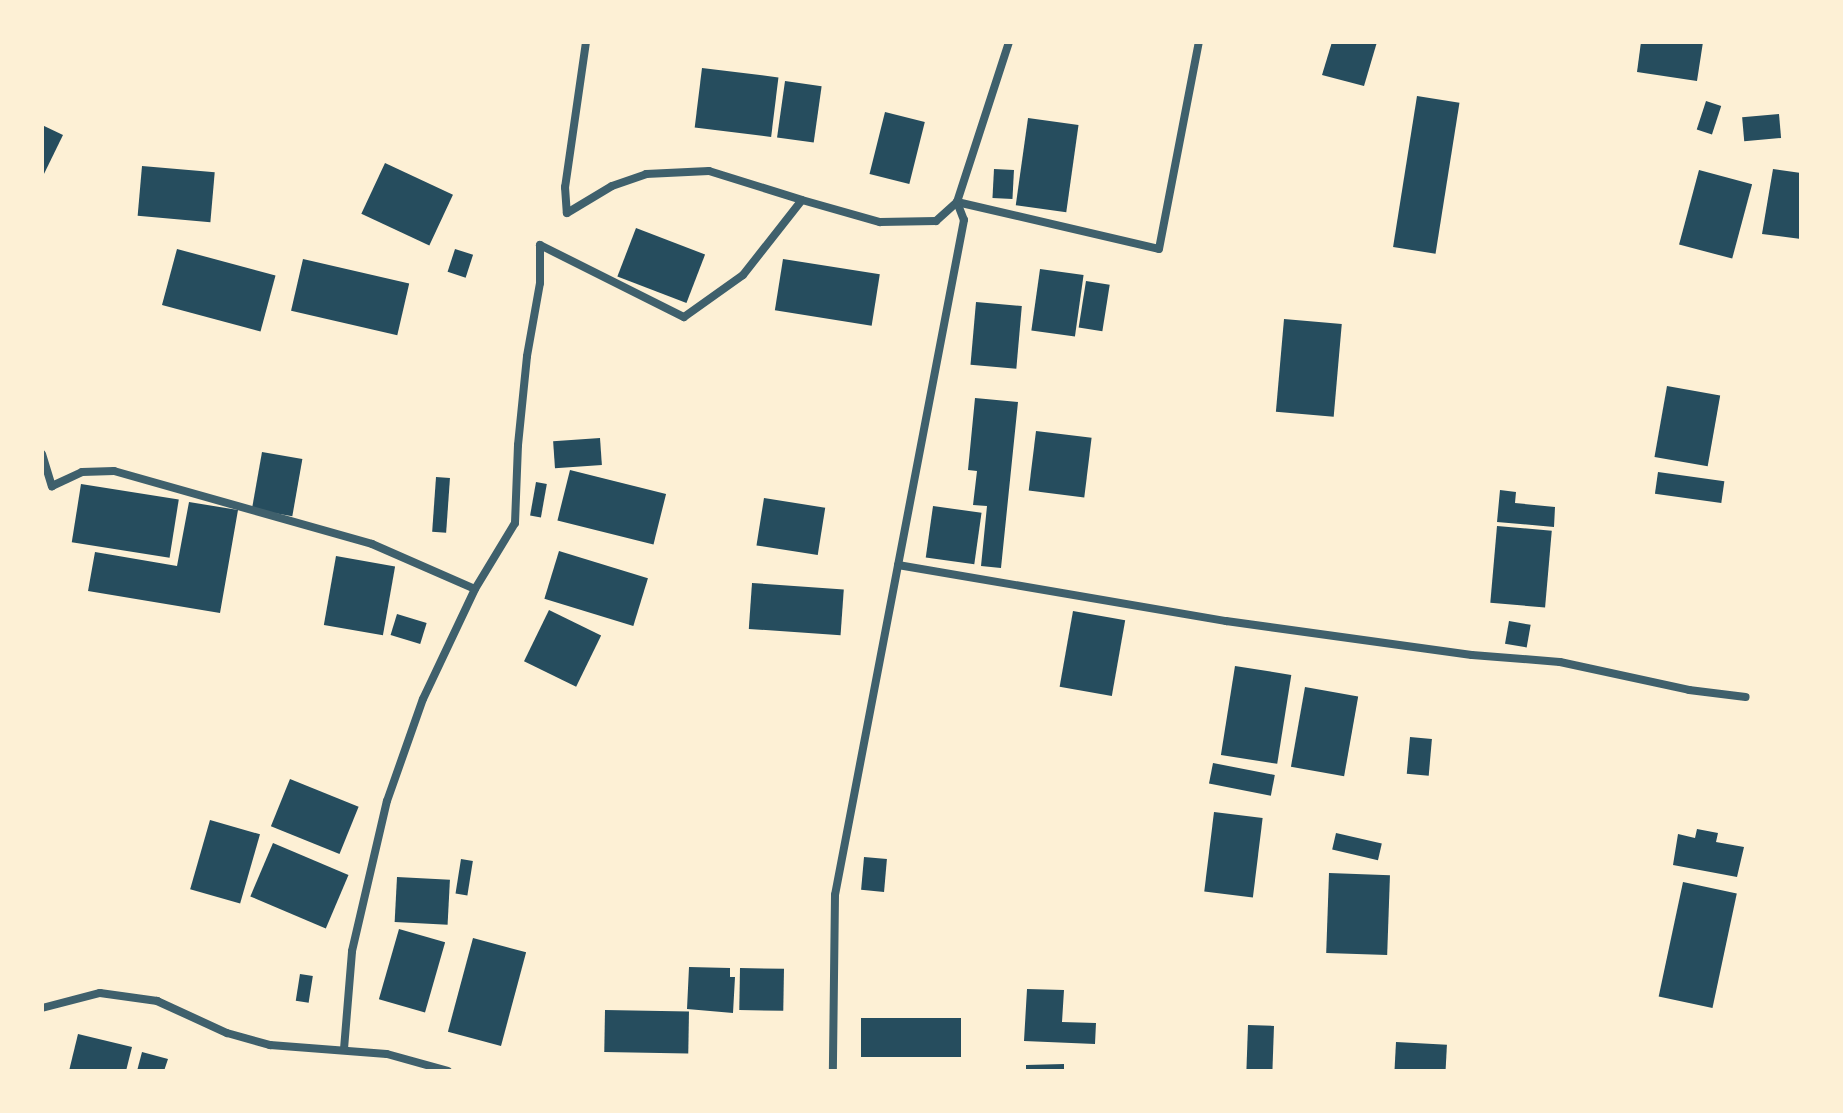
<!DOCTYPE html>
<style>
body{margin:0}
#map{position:relative;width:1843px;height:1113px;overflow:hidden;background:#fdf0d5;font-family:"Archivo Narrow",sans-serif}
div>[style]{position:absolute}
.building>*{inset:0;background:#264d5e;transform-origin:0 0}
.minor>*{height:8px;margin:-4px;padding:0 4px;transform-origin:4px;border-radius:4px;background:#3f606c}
span{translate:-50% -50%;white-space:nowrap;text-align:center;line-height:1.15;-webkit-text-stroke:8px #fdf0d5;paint-order:stroke}
.frame{position:absolute;inset:0;border:44px solid #fdf0d5;pointer-events:none}
</style>
<div id="map">
<div class="building">
<i style="clip-path:polygon(1332px 42px,1377px 42px,1364px 86px,1322px 75px)"></i>
<i style="clip-path:polygon(1641px 42px,1703px 42px,1697px 81px,1637px 72px)"></i>
<i style="left:702px;top:68px;width:77px;height:60px;rotate:7deg"></i>
<i style="left:785px;top:81px;width:37px;height:57px;rotate:8deg"></i>
<i style="left:1417px;top:96px;width:43px;height:153px;rotate:9deg"></i>
<i style="left:1706px;top:101px;width:16px;height:30px;rotate:18deg"></i>
<i style="left:885px;top:112px;width:41px;height:64px;rotate:14deg"></i>
<i style="left:1779px;top:114px;width:24px;height:37px;rotate:85deg"></i>
<i style="left:1028px;top:118px;width:51px;height:88px;rotate:8deg"></i>
<i style="clip-path:polygon(42px 125px,63px 135px,42px 178px)"></i>
<i style="left:385px;top:163px;width:75px;height:56px;rotate:25deg"></i>
<i style="left:142px;top:166px;width:73px;height:50px;rotate:5deg"></i>
<i style="left:994px;top:169px;width:20px;height:29px;rotate:3deg"></i>
<i style="clip-path:polygon(1773px 169px,1801px 173px,1801px 239px,1762px 234px)"></i>
<i style="left:1699px;top:170px;width:55px;height:77px;rotate:15deg"></i>
<i style="left:636px;top:228px;width:74px;height:52px;rotate:21deg"></i>
<i style="left:177px;top:249px;width:102px;height:58px;rotate:15deg"></i>
<i style="left:455px;top:249px;width:19px;height:24px;rotate:18deg"></i>
<i style="left:303px;top:259px;width:109px;height:53px;rotate:13deg"></i>
<i style="left:783px;top:259px;width:98px;height:52px;rotate:9deg"></i>
<i style="left:1040px;top:269px;width:44px;height:62px;rotate:8deg"></i>
<i style="left:1086px;top:281px;width:24px;height:47px;rotate:9deg"></i>
<i style="left:976px;top:302px;width:46px;height:63px;rotate:5deg"></i>
<i style="left:1284px;top:319px;width:58px;height:93px;rotate:5deg"></i>
<i style="left:1667px;top:386px;width:54px;height:72px;rotate:10deg"></i>
<i style="clip-path:polygon(975px 398px,1018px 402px,1001px 568px,981px 566px,987px 506px,973px 505px,977px 471px,968px 470px)"></i>
<i style="left:1036px;top:431px;width:56px;height:60px;rotate:7deg"></i>
<i style="left:600px;top:438px;width:27px;height:47px;rotate:86deg"></i>
<i style="left:262px;top:452px;width:41px;height:58px;rotate:10deg"></i>
<i style="left:570px;top:470px;width:99px;height:52px;rotate:14deg"></i>
<i style="left:1658px;top:472px;width:67px;height:22px;rotate:8deg"></i>
<i style="left:436px;top:477px;width:14px;height:55px;rotate:4deg"></i>
<i style="left:536px;top:482px;width:11px;height:34px;rotate:10deg"></i>
<i style="left:81px;top:484px;width:99px;height:59px;rotate:9deg"></i>
<i style="clip-path:polygon(1500px 490px,1516px 492px,1515px 503px,1555px 507px,1554px 527px,1497px 522px)"></i>
<i style="left:764px;top:498px;width:62px;height:48px;rotate:9deg"></i>
<i style="clip-path:polygon(189px 502px,238px 510px,220px 613px,88px 591px,95px 552px,177px 566px)"></i>
<i style="left:933px;top:506px;width:49px;height:52px;rotate:8deg"></i>
<i style="left:1497px;top:526px;width:55px;height:77px;rotate:5deg"></i>
<i style="left:559px;top:551px;width:93px;height:50px;rotate:17deg"></i>
<i style="left:336px;top:556px;width:60px;height:70px;rotate:10deg"></i>
<i style="left:752px;top:583px;width:92px;height:46px;rotate:4deg"></i>
<i style="left:549px;top:610px;width:58px;height:57px;rotate:26deg"></i>
<i style="left:1073px;top:611px;width:53px;height:77px;rotate:10deg"></i>
<i style="left:397px;top:614px;width:31px;height:22px;rotate:17deg"></i>
<i style="left:1509px;top:621px;width:22px;height:23px;rotate:10deg"></i>
<i style="left:1235px;top:666px;width:57px;height:90px;rotate:9deg"></i>
<i style="left:1305px;top:687px;width:54px;height:81px;rotate:10deg"></i>
<i style="left:1410px;top:737px;width:22px;height:37px;rotate:5deg"></i>
<i style="left:1213px;top:763px;width:63px;height:21px;rotate:11deg"></i>
<i style="left:290px;top:779px;width:74px;height:51px;rotate:22deg"></i>
<i style="left:1214px;top:812px;width:49px;height:80px;rotate:7deg"></i>
<i style="left:210px;top:820px;width:52px;height:72px;rotate:16deg"></i>
<i style="clip-path:polygon(1697px 829px,1718px 833px,1716px 842px,1744px 847px,1737px 877px,1673px 865px,1678px 834px,1695px 838px)"></i>
<i style="left:1336px;top:833px;width:47px;height:17px;rotate:13deg"></i>
<i style="left:273px;top:843px;width:82px;height:58px;rotate:23deg"></i>
<i style="left:864px;top:857px;width:23px;height:33px;rotate:5deg"></i>
<i style="left:461px;top:859px;width:12px;height:35px;rotate:9deg"></i>
<i style="left:1329px;top:873px;width:61px;height:80px;rotate:2deg"></i>
<i style="left:397px;top:877px;width:53px;height:45px;rotate:3deg"></i>
<i style="left:1683px;top:882px;width:55px;height:117px;rotate:12deg"></i>
<i style="left:399px;top:929px;width:48px;height:73px;rotate:16deg"></i>
<i style="left:473px;top:938px;width:55px;height:97px;rotate:15deg"></i>
<i style="clip-path:polygon(689px 967px,730px 968px,730px 977px,735px 977px,733px 1013px,687px 1009px)"></i>
<i style="left:740px;top:968px;width:44px;height:42px;rotate:1deg"></i>
<i style="left:300px;top:974px;width:13px;height:27px;rotate:9deg"></i>
<i style="clip-path:polygon(1027px 989px,1064px 990px,1062px 1022px,1096px 1023px,1095px 1044px,1024px 1041px)"></i>
<i style="left:605px;top:1010px;width:84px;height:42px;rotate:1deg"></i>
<i style="left:861px;top:1018px;width:100px;height:39px"></i>
<i style="left:1248px;top:1025px;width:26px;height:44px;rotate:2deg"></i>
<i style="clip-path:polygon(78px 1034px,132px 1047px,126px 1071px,69px 1071px)"></i>
<i style="left:1396px;top:1042px;width:51px;height:29px;rotate:3deg"></i>
<i style="clip-path:polygon(142px 1052px,168px 1059px,164px 1071px,137px 1071px)"></i>
<i style="clip-path:polygon(1064px 1064px,1064px 1071px,1026px 1071px,1026px 1065px)"></i>
</div>
<div class="minor">
<i style="left:586px;top:42px;width:147px;rotate:98.2deg"></i>
<i style="left:565px;top:187px;width:26px;rotate:86deg"></i>
<i style="left:567px;top:213px;width:52px;rotate:-31deg"></i>
<i style="left:612px;top:186px;width:36px;rotate:-19deg"></i>
<i style="left:646px;top:174px;width:63px;rotate:-2.7deg"></i>
<i style="left:709px;top:171px;width:97px;rotate:17.3deg"></i>
<i style="left:1009px;top:42px;width:168px;rotate:108deg"></i>
<i style="left:957px;top:202px;width:207px;rotate:13.1deg"></i>
<i style="left:1159px;top:249px;width:211px;rotate:-79.1deg"></i>
<i style="left:42px;top:454px;width:34px;rotate:73deg"></i>
<i style="left:52px;top:486px;width:33px;rotate:-25deg"></i>
<i style="left:82px;top:472px;width:32px;rotate:-2deg"></i>
<i style="left:114px;top:471px;width:268px;rotate:15.8deg"></i>
<i style="left:372px;top:544px;width:112px;rotate:23.6deg"></i>
<i style="left:898px;top:565px;width:333px;rotate:9.7deg"></i>
<i style="left:1226px;top:621px;width:248px;rotate:7.9deg"></i>
<i style="left:1472px;top:655px;width:88px;rotate:4.5deg"></i>
<i style="left:1560px;top:662px;width:132px;rotate:12.2deg"></i>
<i style="left:1689px;top:690px;width:57px;rotate:7deg"></i>
<i style="left:42px;top:1008px;width:60px;rotate:-14.5deg"></i>
<i style="left:100px;top:993px;width:58px;rotate:8deg"></i>
<i style="left:157px;top:1001px;width:77px;rotate:24.6deg"></i>
<i style="left:227px;top:1033px;width:45px;rotate:15.6deg"></i>
<i style="left:270px;top:1045px;width:117px;rotate:4.4deg"></i>
<i style="left:387px;top:1054px;width:63px;rotate:15.6deg"></i>
<i style="left:344px;top:1049px;width:98px;rotate:-85.3deg"></i>
<i style="left:352px;top:951px;width:154px;rotate:-76.9deg"></i>
<i style="left:387px;top:801px;width:108px;rotate:-70.6deg"></i>
<i style="left:423px;top:699px;width:122px;rotate:-64.7deg"></i>
<i style="left:475px;top:589px;width:77px;rotate:-58.8deg"></i>
<i style="left:515px;top:523px;width:78px;rotate:-87.8deg"></i>
<i style="left:518px;top:445px;width:89px;rotate:-84.2deg"></i>
<i style="left:527px;top:356px;width:74px;rotate:-79.9deg"></i>
<i style="left:540px;top:283px;width:38px;rotate:-90deg"></i>
<i style="left:540px;top:245px;width:161px;rotate:26.6deg"></i>
<i style="left:684px;top:317px;width:72px;rotate:-35.4deg"></i>
<i style="left:743px;top:275px;width:95px;rotate:-51.8deg"></i>
<i style="left:802px;top:200px;width:81px;rotate:15.8deg"></i>
<i style="left:880px;top:222px;width:56px;rotate:-1deg"></i>
<i style="left:936px;top:221px;width:28px;rotate:-42deg"></i>
<i style="left:957px;top:202px;width:19px;rotate:69deg"></i>
<i style="left:964px;top:220px;width:687px;rotate:100.82deg"></i>
<i style="left:835px;top:895px;width:176px;rotate:90.7deg"></i>
</div>
<div class="frame"></div>
</div>
